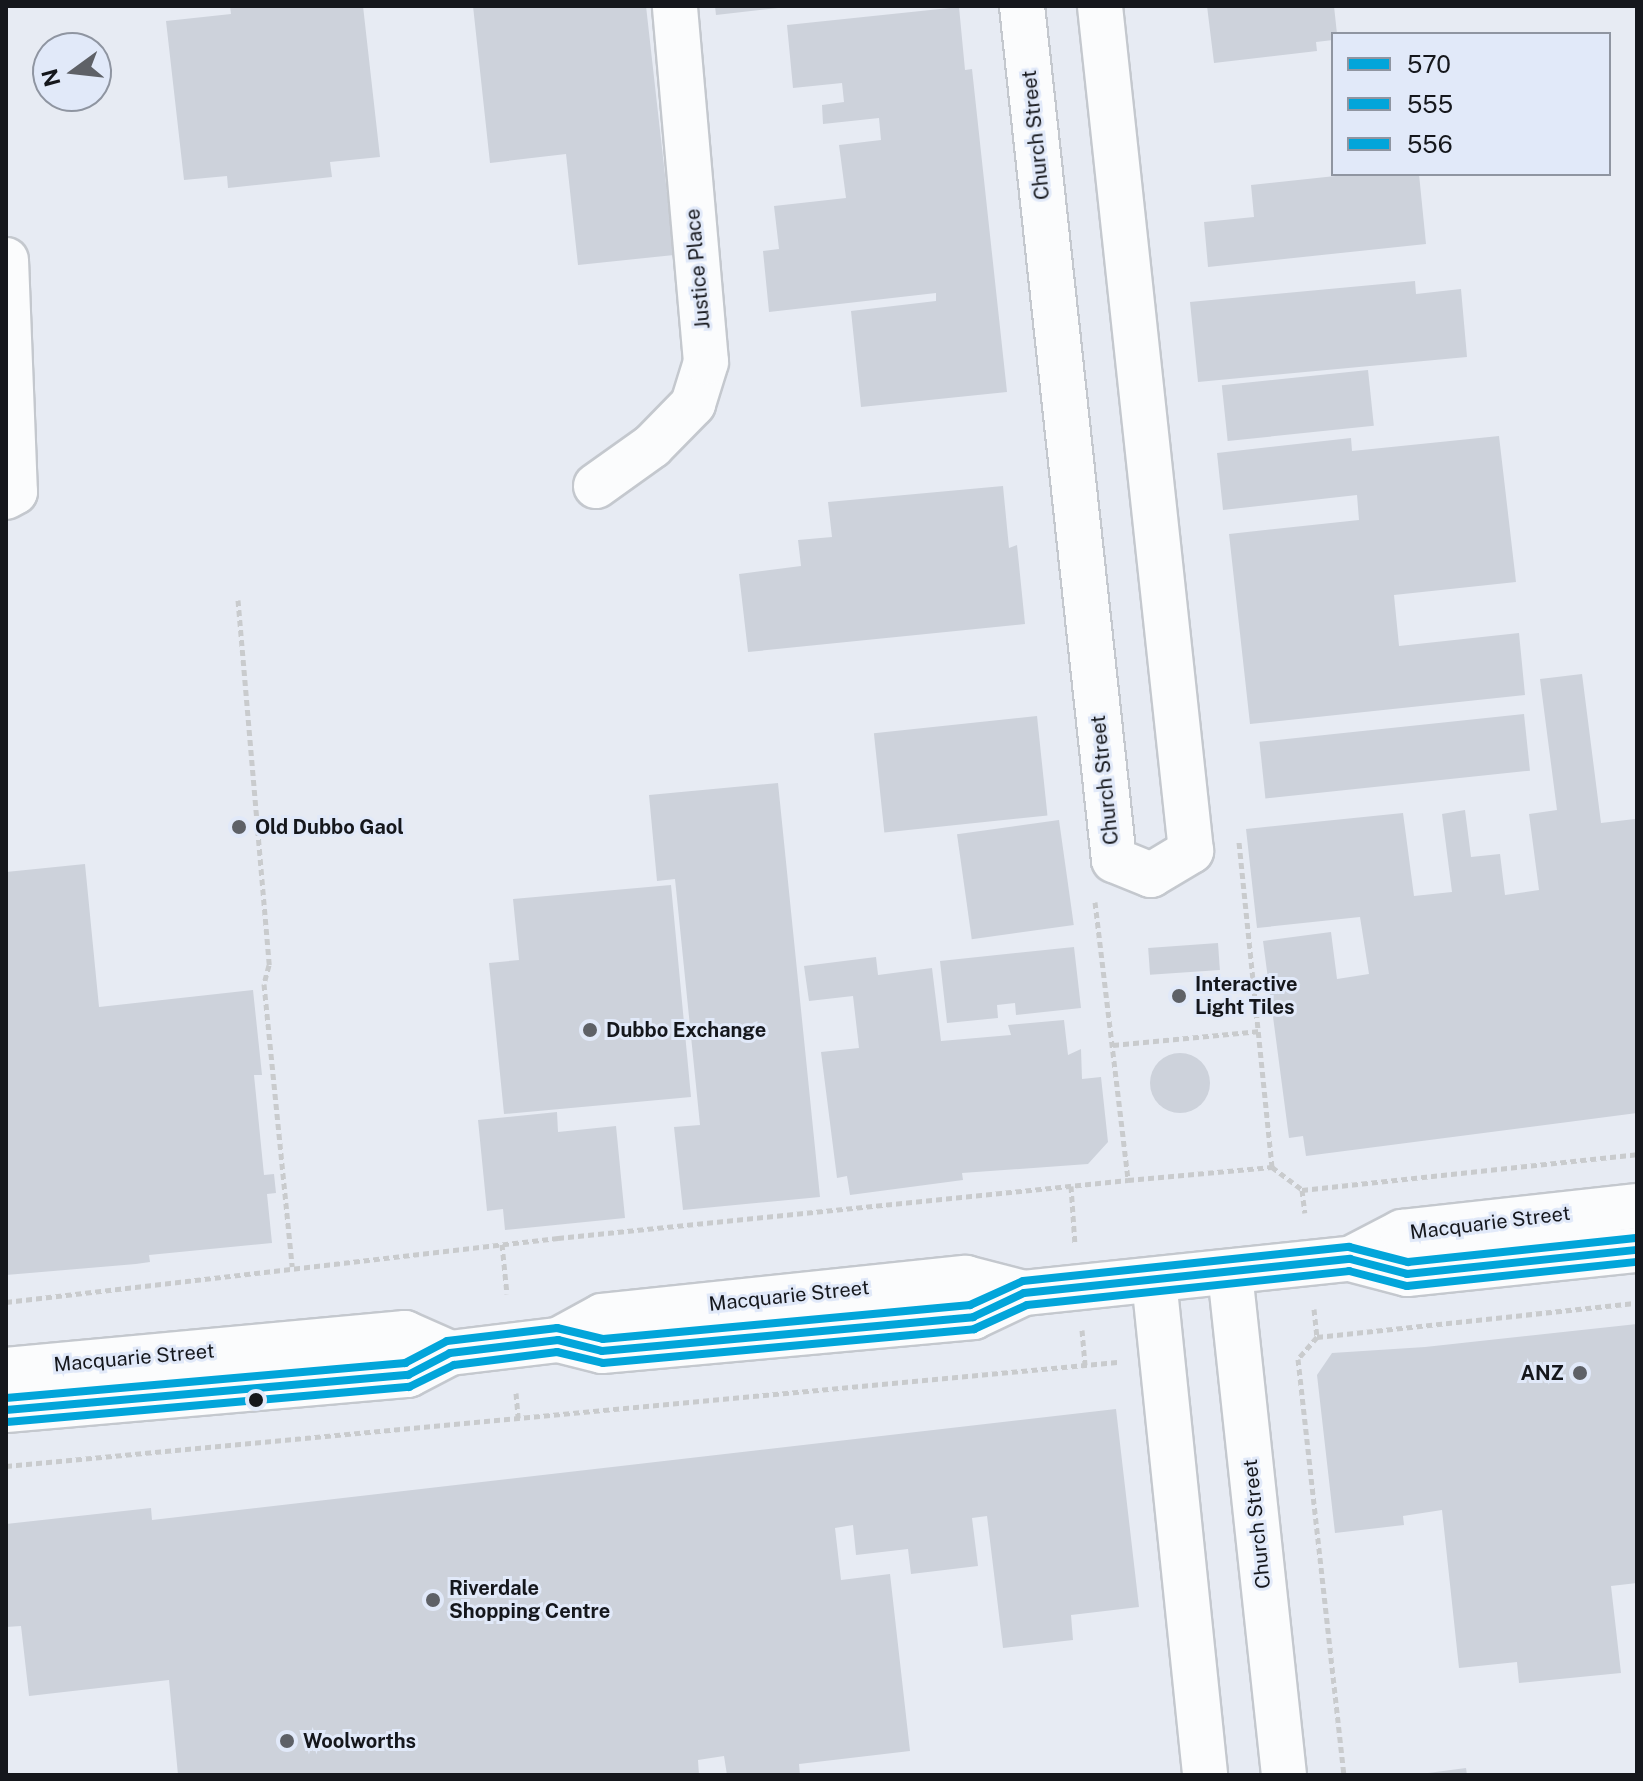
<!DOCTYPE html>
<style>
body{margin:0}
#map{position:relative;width:1643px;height:1781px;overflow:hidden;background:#e7ebf3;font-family:"Public Sans",sans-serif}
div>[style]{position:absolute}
.building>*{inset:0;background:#cdd2db;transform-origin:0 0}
.round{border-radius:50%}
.path>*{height:5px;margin-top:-2.5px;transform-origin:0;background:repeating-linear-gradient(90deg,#c9cbcd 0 6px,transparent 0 10px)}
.roads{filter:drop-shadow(2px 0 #c4c8ce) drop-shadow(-2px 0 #c4c8ce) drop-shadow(0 2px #c4c8ce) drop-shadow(0 -2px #c4c8ce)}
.minor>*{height:44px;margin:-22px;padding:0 22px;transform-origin:22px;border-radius:22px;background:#fbfcfd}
.bus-1>*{height:8px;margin:-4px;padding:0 4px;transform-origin:4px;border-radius:4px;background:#02a5da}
.bus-2>*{height:8px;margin:-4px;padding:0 4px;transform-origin:4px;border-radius:4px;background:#02a5da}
.bus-3>*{height:8px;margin:-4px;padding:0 4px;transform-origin:4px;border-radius:4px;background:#02a5da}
.dots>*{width:22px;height:22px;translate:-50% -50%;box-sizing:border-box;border:4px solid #e1e9f9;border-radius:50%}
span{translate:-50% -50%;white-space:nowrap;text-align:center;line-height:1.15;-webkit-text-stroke:6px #e1e9f9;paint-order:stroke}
.street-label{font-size:20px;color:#15171c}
.poi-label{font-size:20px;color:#15171c;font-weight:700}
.left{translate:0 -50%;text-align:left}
.right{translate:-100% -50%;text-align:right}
.frame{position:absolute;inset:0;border:8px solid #15171c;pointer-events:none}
.legend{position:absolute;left:1331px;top:32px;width:280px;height:144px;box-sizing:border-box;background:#e1e9f9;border:2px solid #8f95a1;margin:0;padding:10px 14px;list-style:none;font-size:24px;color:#15171c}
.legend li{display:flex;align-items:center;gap:16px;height:40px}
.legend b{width:40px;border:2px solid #8f95a1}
.north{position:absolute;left:32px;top:32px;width:80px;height:80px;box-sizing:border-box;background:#e1e9f9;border:2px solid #8f95a1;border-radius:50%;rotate:255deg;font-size:22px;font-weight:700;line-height:32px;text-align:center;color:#15171c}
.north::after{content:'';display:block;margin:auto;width:28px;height:36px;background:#5e6167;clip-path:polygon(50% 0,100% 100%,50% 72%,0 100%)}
</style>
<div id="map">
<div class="building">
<i style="clip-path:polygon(230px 6px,363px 6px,380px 157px,330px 162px,332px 177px,228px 188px,227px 176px,184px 180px,166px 21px,231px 14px)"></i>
<i style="clip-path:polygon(473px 6px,646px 6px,674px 255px,578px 265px,566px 154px,490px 163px)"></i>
<i style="clip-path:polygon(715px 6px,777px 6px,778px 8px,716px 15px)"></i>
<i style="clip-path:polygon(1207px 6px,1334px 6px,1337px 34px,1333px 34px,1333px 40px,1316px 42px,1317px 51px,1214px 63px)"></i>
<i style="clip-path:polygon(959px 7px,965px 70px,972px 69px,1007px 392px,861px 407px,851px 311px,936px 301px,936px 293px,769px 312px,763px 251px,779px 249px,774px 206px,846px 198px,839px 145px,881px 140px,879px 118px,823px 124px,822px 105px,844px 102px,842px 83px,793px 88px,787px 25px)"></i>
<i style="clip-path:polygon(1354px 174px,1419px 174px,1426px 244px,1208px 267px,1204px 222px,1254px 217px,1251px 185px)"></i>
<i style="clip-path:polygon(1415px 281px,1416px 294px,1461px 289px,1467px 357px,1198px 382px,1190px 302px)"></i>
<i style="left:1368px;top:370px;width:56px;height:147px;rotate:84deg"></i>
<i style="clip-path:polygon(1499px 436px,1516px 582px,1394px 595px,1399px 646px,1519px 633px,1525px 695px,1250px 724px,1229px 534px,1359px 520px,1357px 495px,1223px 510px,1217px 453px,1351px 438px,1352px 451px)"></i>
<i style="clip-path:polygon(1003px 486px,1009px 548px,1017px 545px,1025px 624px,748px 652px,739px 574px,801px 566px,798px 540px,832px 537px,828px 502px)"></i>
<i style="clip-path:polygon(1582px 674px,1601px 823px,1635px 819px,1637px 831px,1637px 1113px,1306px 1156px,1303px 1136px,1289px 1138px,1263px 941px,1331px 932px,1337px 979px,1369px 974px,1360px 917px,1257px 928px,1246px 829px,1403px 813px,1414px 896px,1452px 892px,1442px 814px,1465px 810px,1471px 857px,1500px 854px,1505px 895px,1539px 890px,1529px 814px,1557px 810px,1540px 679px)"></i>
<i style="left:1524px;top:714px;width:57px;height:266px;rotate:84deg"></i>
<i style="left:1037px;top:716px;width:100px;height:164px;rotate:84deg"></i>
<i style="clip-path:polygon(778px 783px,820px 1197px,683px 1210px,674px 1127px,700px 1125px,675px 879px,657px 881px,649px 795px)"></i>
<i style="left:1059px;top:820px;width:106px;height:103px;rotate:82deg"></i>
<i style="clip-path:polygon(85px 864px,99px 1007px,253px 990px,262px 1075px,254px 1075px,264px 1175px,274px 1174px,276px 1193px,267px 1194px,272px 1243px,149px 1255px,150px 1262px,136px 1264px,6px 1275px,6px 872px)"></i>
<i style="clip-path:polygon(671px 885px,691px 1097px,504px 1114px,489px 963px,519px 960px,513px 899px)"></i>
<i style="left:1218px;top:943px;width:27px;height:70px;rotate:86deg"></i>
<i style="clip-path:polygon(1074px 947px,1081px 1008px,1016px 1015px,1015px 1003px,997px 1005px,998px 1018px,947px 1023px,940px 961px)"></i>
<i style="clip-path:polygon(876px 957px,878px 975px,932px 968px,941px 1041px,1011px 1035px,1008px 1025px,1064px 1020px,1068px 1055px,1081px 1049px,1082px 1079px,1101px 1077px,1108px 1142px,1088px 1164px,962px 1173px,963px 1180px,850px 1195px,847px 1176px,837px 1178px,821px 1052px,859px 1048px,853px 996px,809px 1001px,804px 966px)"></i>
<i class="round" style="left:1150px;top:1053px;width:60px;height:60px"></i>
<i style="clip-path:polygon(557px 1112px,558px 1132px,616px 1126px,625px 1218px,505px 1230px,503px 1209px,487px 1211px,478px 1120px)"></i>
<i style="clip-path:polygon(1637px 1324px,1637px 1583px,1611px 1586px,1621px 1673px,1519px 1683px,1517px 1662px,1459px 1668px,1442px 1510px,1403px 1516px,1404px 1525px,1335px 1533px,1317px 1375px,1332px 1353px,1425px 1347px)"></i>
<i style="clip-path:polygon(1116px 1409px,1139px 1607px,1071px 1615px,1073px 1640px,1003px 1648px,987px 1516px,972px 1518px,978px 1566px,911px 1574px,908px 1549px,856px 1555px,853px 1525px,835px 1528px,841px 1580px,890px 1574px,910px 1751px,799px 1764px,800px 1775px,727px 1775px,724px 1756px,698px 1760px,699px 1775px,178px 1775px,169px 1680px,29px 1696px,21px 1626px,6px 1627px,6px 1524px,151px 1508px,152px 1520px)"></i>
<i style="clip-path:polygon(1466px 1768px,1467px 1775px,1428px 1775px,1428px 1773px)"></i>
</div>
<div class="path">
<i style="left:238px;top:600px;width:366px;rotate:85.1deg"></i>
<i style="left:269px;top:965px;width:20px;rotate:105deg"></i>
<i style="left:264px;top:984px;width:284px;rotate:84.3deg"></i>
<i style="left:1095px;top:902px;width:280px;rotate:83.2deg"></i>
<i style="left:1128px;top:1180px;width:145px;rotate:-5.2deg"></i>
<i style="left:1272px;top:1167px;width:327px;rotate:-95.8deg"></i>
<i style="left:1113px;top:1045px;width:148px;rotate:-5.4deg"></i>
<i style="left:1272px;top:1167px;width:38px;rotate:37deg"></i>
<i style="left:1302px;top:1190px;width:23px;rotate:83deg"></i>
<i style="left:1071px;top:1186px;width:58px;rotate:86.1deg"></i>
<i style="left:1302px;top:1190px;width:337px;rotate:-6.1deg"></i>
<i style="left:502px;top:1244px;width:50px;rotate:84.3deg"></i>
<i style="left:6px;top:1302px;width:556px;rotate:-6.61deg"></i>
<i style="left:558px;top:1238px;width:573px;rotate:-5.81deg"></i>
<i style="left:1314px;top:1309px;width:28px;rotate:84deg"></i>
<i style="left:1317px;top:1337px;width:322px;rotate:-6.1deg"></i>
<i style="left:1082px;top:1330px;width:35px;rotate:85deg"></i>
<i style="left:1317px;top:1337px;width:29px;rotate:131deg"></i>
<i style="left:1298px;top:1359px;width:419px;rotate:83.7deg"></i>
<i style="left:516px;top:1393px;width:25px;rotate:85deg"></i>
<i style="left:6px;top:1466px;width:1116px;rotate:-5.35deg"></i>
</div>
<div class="roads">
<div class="minor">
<i style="left:1022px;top:6px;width:859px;rotate:83.85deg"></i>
<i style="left:1114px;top:860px;width:40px;rotate:22deg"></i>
<i style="left:1151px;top:875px;width:47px;rotate:-31deg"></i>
<i style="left:1191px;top:851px;width:850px;rotate:-96.15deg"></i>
<i style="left:6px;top:260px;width:232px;rotate:87.8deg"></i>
<i style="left:15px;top:492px;width:10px;rotate:151deg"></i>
<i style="left:596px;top:486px;width:69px;rotate:-35.5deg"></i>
<i style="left:652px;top:446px;width:59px;rotate:-45.7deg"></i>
<i style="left:693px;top:404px;width:44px;rotate:-72.8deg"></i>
<i style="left:706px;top:362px;width:357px;rotate:-95deg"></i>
<i style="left:1350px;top:1259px;width:59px;rotate:14.7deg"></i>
<i style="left:1407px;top:1274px;width:231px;rotate:-6deg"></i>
<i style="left:1230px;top:1273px;width:505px;rotate:83.86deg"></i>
<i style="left:1154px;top:1280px;width:498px;rotate:84.1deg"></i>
<i style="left:558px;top:1340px;width:50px;rotate:-28.6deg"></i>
<i style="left:602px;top:1316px;width:366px;rotate:-6deg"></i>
<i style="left:966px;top:1278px;width:60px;rotate:14.5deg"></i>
<i style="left:6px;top:1370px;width:401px;rotate:-5.3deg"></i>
<i style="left:405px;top:1333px;width:49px;rotate:24deg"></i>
<i style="left:6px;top:1410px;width:404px;rotate:-5deg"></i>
<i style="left:408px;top:1375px;width:47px;rotate:-27.6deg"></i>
<i style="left:450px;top:1353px;width:109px;rotate:-6.9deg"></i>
<i style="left:558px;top:1340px;width:45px;rotate:14deg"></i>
<i style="left:602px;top:1351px;width:373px;rotate:-5.2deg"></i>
<i style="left:973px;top:1317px;width:56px;rotate:-25.2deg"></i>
<i style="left:1024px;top:1293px;width:328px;rotate:-6deg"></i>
<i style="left:1350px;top:1259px;width:59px;rotate:-27.4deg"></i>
<i style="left:1402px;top:1232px;width:236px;rotate:-6.3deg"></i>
</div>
</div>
<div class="bus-1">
<i style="left:6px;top:1410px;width:404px;rotate:-5deg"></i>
<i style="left:408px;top:1375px;width:47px;rotate:-27.6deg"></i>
<i style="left:450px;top:1353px;width:109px;rotate:-6.9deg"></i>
<i style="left:558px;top:1340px;width:45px;rotate:14deg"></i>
<i style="left:602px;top:1351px;width:373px;rotate:-5.2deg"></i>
<i style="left:973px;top:1317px;width:56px;rotate:-25.2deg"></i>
<i style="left:1024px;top:1293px;width:328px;rotate:-6deg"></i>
<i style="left:1350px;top:1259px;width:59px;rotate:14.7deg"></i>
<i style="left:1407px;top:1274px;width:231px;rotate:-6deg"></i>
</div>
<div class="bus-2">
<i style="left:7px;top:1422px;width:404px;rotate:-5deg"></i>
<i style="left:409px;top:1387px;width:50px;rotate:-26.1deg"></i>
<i style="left:454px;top:1365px;width:104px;rotate:-7.2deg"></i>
<i style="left:557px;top:1352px;width:47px;rotate:13.4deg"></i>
<i style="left:603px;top:1363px;width:373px;rotate:-5.2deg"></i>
<i style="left:974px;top:1329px;width:58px;rotate:-24.4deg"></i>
<i style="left:1027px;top:1305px;width:324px;rotate:-6deg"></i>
<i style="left:1349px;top:1271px;width:60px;rotate:14.5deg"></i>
<i style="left:1407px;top:1286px;width:231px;rotate:-6deg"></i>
</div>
<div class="bus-3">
<i style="left:6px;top:1398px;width:401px;rotate:-5deg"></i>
<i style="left:405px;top:1363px;width:47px;rotate:-27.6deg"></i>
<i style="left:447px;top:1341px;width:111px;rotate:-6.7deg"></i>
<i style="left:557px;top:1328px;width:47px;rotate:13.4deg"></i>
<i style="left:603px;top:1339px;width:369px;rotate:-5.3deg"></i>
<i style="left:970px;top:1305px;width:58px;rotate:-24.4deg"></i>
<i style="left:1023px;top:1281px;width:328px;rotate:-6deg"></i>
<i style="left:1349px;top:1247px;width:61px;rotate:14.3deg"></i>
<i style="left:1408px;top:1262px;width:229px;rotate:-6deg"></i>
</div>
<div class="dots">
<i style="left:239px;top:827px;background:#5e6167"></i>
<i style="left:1179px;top:996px;background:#5e6167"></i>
<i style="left:590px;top:1030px;background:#5e6167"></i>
<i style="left:1580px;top:1373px;background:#5e6167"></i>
<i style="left:256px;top:1400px;background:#15171c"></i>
<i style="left:433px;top:1600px;background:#5e6167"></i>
<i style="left:287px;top:1741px;background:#5e6167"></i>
</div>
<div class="street-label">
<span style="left:1036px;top:135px;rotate:-96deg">Church Street</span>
<span style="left:698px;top:269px;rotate:-95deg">Justice Place</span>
<span style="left:1105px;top:780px;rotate:-96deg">Church Street</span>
<span style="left:1490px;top:1223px;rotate:-7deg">Macquarie Street</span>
<span style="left:789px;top:1296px;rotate:-6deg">Macquarie Street</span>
<span style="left:134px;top:1358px;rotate:-5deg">Macquarie Street</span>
<span style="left:1257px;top:1524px;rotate:-96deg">Church Street</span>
</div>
<div class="poi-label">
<span class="left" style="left:255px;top:827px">Old Dubbo Gaol</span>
<span class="left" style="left:1195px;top:996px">Interactive<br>Light Tiles</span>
<span class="left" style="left:606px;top:1030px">Dubbo Exchange</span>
<span class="right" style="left:1564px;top:1373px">ANZ</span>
<span class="left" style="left:449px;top:1600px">Riverdale<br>Shopping Centre</span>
<span class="left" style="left:303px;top:1741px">Woolworths</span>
</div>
<div class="frame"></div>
<ul class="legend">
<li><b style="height:10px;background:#02a5da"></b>570</li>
<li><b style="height:10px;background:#02a5da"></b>555</li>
<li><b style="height:10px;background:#02a5da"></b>556</li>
</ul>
<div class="north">N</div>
</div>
